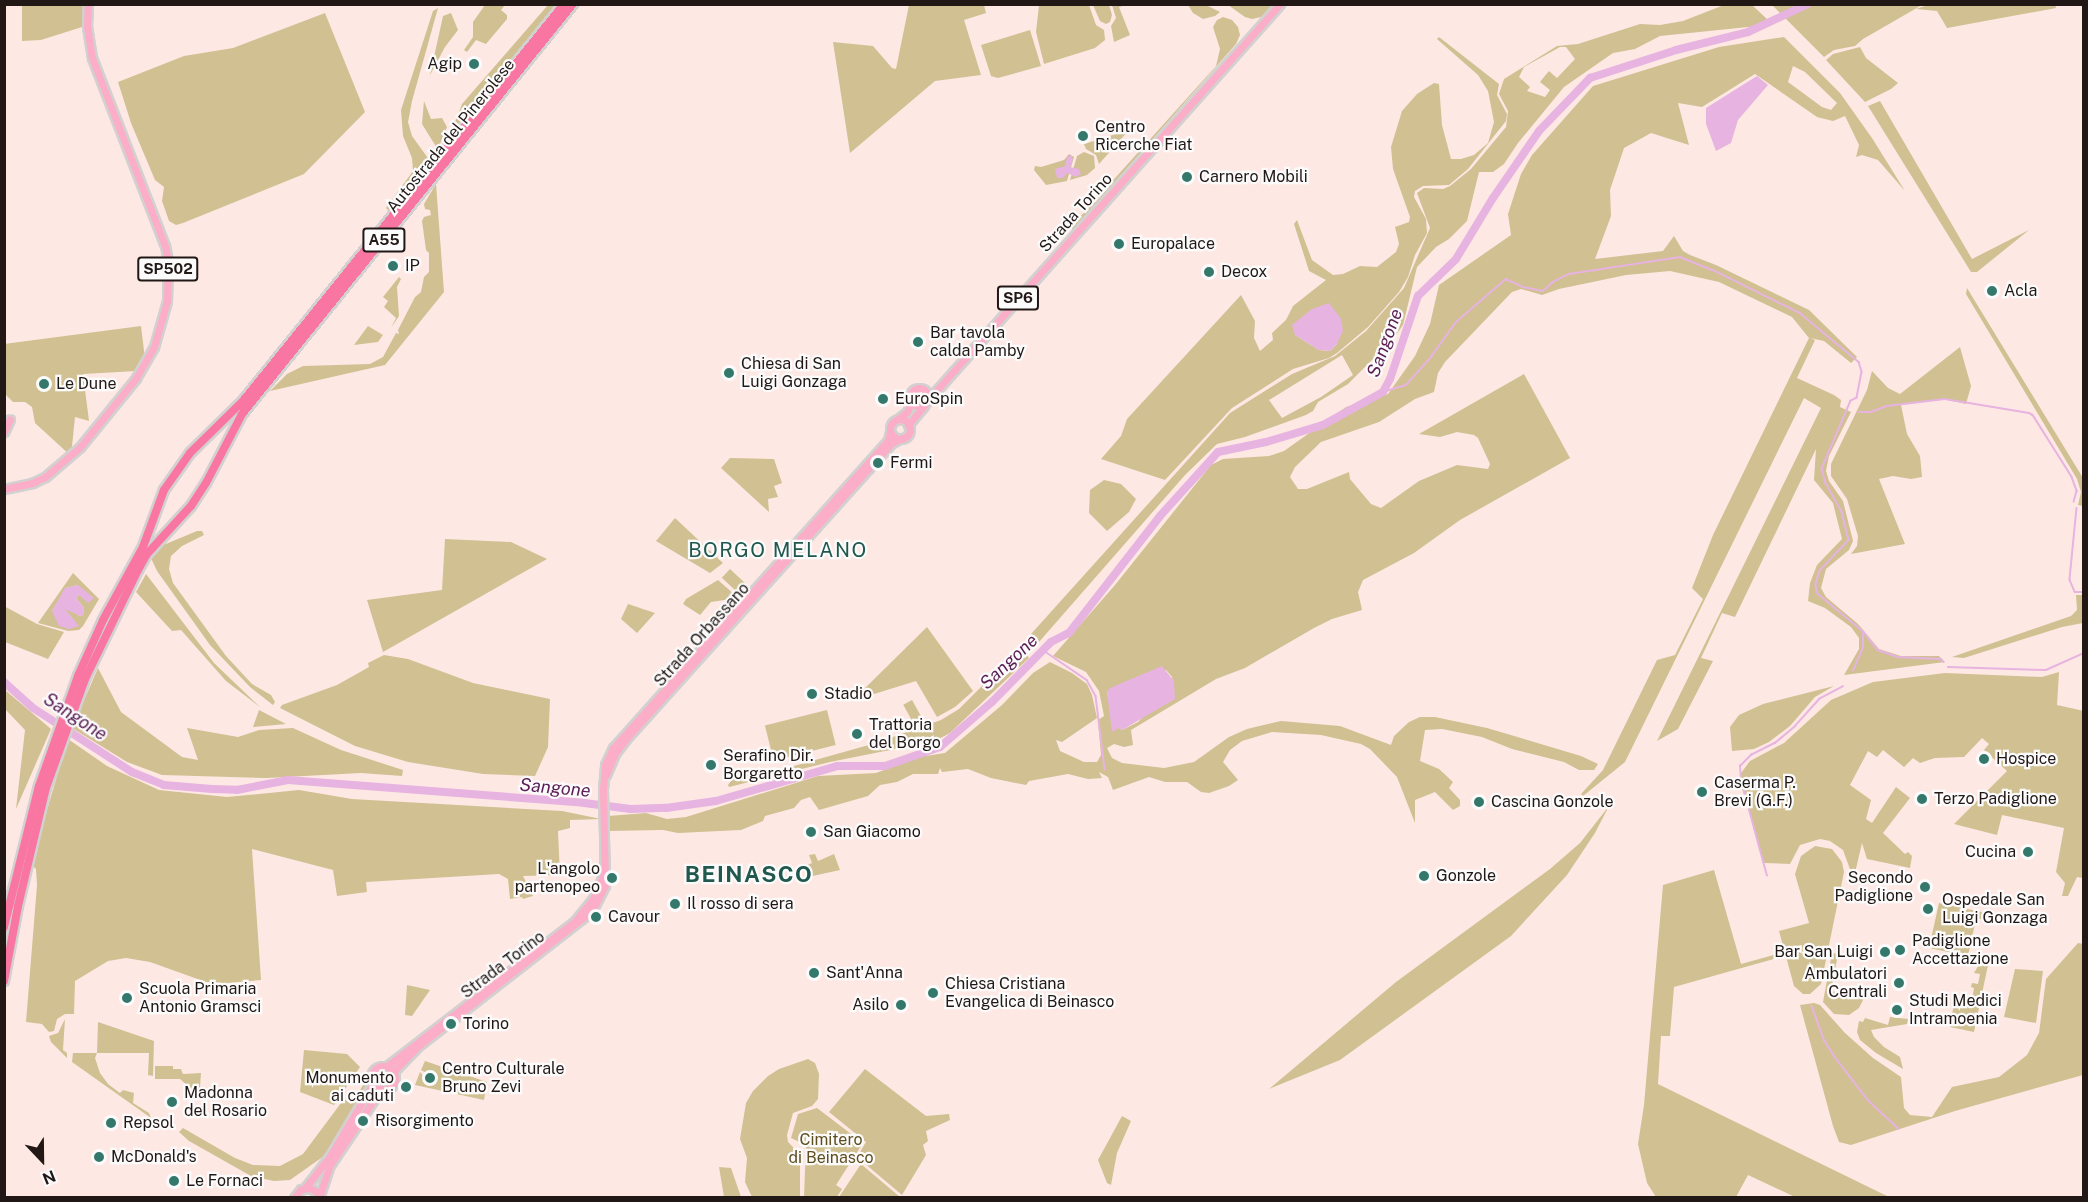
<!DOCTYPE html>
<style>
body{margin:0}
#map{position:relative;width:2088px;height:1202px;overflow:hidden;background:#fee8e4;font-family:"Public Sans",sans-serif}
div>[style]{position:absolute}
.green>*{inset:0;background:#d1c092;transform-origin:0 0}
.water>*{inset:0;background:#e7b3e0}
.stream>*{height:1.5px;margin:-0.75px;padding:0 0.75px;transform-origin:0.75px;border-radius:0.75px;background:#e7b3e0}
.river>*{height:8px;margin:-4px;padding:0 4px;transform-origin:4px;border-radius:4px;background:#e7b3e0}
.roads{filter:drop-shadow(2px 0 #d3d1d0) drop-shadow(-2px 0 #d3d1d0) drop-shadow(0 2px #d3d1d0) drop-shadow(0 -2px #d3d1d0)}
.major>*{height:7px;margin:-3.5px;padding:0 3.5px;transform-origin:3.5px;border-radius:3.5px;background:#fcadc7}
.major>.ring{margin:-3.5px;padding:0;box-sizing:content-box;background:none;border:7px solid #fcadc7;border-radius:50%}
.highway>*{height:8px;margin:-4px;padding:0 4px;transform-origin:4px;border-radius:4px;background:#fa76a2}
.dots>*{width:16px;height:16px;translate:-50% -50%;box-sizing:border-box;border:3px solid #fbfbfb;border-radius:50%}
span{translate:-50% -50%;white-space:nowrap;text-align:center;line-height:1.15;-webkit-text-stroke:4.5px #fbfbfb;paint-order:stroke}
.shield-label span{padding:2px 4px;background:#fbfbfb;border:2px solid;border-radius:4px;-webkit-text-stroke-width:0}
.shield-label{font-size:15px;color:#211816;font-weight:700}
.poi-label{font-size:16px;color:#211816}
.right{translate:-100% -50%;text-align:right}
.left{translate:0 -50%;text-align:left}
.street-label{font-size:16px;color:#211816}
.park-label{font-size:16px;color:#5e4d1e}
.water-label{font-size:18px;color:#5a1e55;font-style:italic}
.quarter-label{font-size:20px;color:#21584e;letter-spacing:1.5px}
.district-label{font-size:22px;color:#21584e;font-weight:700;letter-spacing:1.5px}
.frame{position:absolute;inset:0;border:6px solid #211816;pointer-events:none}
.north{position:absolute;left:12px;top:1130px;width:60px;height:60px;-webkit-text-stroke:4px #fbfbfb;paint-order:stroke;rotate:158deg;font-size:16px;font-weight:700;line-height:24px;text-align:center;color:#211816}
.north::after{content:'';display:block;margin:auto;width:21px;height:27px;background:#211816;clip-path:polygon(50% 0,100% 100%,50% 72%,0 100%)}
</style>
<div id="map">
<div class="green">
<i style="clip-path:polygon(22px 5px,86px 5px,82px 27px,41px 40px,22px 41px)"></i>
<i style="clip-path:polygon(485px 5px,505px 5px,501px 10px,507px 15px,507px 19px,486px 44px,476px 40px,467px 52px,464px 50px,473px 37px,473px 22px)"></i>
<i style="clip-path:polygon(548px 5px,558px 5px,449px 138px,462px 104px)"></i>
<i style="clip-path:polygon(909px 5px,984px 5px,986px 13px,964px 20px,981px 75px,935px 81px,850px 153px,833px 42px,873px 46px,892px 68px,896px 69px)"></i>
<i style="clip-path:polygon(1039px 5px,1089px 5px,1096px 25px,1104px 30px,1105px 40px,1095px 48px,1044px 64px,1036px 32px)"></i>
<i style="clip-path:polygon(1093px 5px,1109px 5px,1112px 15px,1110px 22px,1106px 24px,1100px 21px)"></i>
<i style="clip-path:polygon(1112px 5px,1126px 5px,1119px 7px,1130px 35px,1114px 42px,1111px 26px,1116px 18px)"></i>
<i style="clip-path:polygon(1188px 5px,1206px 5px,1220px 12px,1215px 16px,1203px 19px,1193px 13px)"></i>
<i style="clip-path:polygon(1228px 5px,1273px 5px,1261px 17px,1252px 19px,1245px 17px)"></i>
<i style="clip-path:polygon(evenodd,1724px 5px,1752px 5px,1768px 20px,1758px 26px,1660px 36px,1635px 49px,1613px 53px,1564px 87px,1518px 143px,1504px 164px,1493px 172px,1479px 172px,1467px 221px,1449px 239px,1436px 247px,1417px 267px,1403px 325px,1383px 354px,1373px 359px,1348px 384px,1318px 402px,1313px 411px,1306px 415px,1245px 437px,1217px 444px,1185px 475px,1039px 642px,1031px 634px,1230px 413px,1292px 374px,1335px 356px,1366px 331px,1404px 288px,1430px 228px,1417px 193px,1424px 188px,1443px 189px,1450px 186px,1471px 169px,1506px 127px,1508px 111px,1499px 94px,1504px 79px,1557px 46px,1578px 44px,1640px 24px,1660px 25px,1683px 21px,1724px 5px,1560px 47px,1566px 47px,1575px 59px,1557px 78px,1549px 71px,1544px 77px,1540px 82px,1550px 90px,1545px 97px,1527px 91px,1530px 87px,1519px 77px,1524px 67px,1560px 47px,1724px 5px,1342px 355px,1353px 375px,1321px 397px,1282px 418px,1269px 400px,1342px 355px)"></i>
<i style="clip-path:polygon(1772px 5px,1922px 5px,1863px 39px,1855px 46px,1834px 50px,1824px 57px)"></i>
<i style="clip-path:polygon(1928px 5px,2055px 4px,2056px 8px,1947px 28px,1937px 11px,1916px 9px)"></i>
<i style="clip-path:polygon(438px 8px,412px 101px,408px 122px,412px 136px,430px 161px,389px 211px,386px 208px,413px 171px,412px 158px,403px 136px,401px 110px,433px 11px)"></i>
<i style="clip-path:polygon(325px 13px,365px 112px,304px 174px,183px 223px,176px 225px,169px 221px,162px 201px,164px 187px,155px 180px,131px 123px,118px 82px,184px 56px,233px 48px)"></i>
<i style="clip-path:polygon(451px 13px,458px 30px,445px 47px,430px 75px,443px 16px)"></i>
<i style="clip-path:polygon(1223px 17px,1232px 20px,1238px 27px,1240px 35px,1236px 44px,1073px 230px,1071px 227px,1216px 66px,1220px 49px,1213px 27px,1217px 20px)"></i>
<i style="clip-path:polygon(1030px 30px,1041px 66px,998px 78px,991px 76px,981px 45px)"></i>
<i style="clip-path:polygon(evenodd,1439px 37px,1499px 84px,1497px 95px,1507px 114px,1506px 121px,1468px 169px,1449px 185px,1423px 186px,1415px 191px,1414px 197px,1426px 219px,1427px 233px,1415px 255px,1408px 277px,1399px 292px,1368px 327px,1337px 353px,1329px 358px,1293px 369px,1232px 408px,1165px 480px,1101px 459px,1121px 436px,1127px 419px,1241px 295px,1255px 321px,1254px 338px,1260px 351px,1273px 340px,1272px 333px,1286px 320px,1293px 306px,1326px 280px,1309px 271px,1294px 224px,1297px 220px,1312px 260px,1333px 275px,1343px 274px,1360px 266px,1377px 267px,1396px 252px,1399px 244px,1395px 227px,1409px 222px,1410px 217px,1393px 169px,1391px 147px,1402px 111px,1417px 94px,1434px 83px,1439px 84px,1442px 125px,1451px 159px,1461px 159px,1474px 155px,1488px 143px,1494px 122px,1488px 91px,1478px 75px,1437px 39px,1439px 37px,1295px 335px,1337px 344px,1330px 351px,1319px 350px,1295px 335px)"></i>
<i style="clip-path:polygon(evenodd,1784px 37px,1840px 93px,1872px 138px,1905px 191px,1878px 160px,1862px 155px,1856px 157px,1859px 145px,1845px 116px,1833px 121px,1817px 117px,1755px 74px,1702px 107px,1678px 103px,1689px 145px,1651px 133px,1624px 148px,1610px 190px,1611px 216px,1595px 259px,1663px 251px,1674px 236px,1683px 251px,1690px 255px,1716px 265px,1809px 310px,1857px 357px,1851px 363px,1824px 341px,1810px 338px,1815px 340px,1797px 378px,1834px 395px,1841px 400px,1840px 407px,1851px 412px,1829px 456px,1826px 471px,1829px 481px,1843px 501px,1853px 541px,1849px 550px,1826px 569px,1821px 588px,1826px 597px,1858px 624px,1879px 649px,1901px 656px,1939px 656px,1945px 662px,1844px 675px,1859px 649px,1859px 638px,1851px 627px,1825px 608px,1808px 601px,1810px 583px,1817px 565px,1842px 539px,1833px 503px,1814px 480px,1816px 449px,1735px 617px,1722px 613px,1701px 658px,1713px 661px,1678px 729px,1657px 741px,1821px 408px,1804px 398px,1625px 762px,1583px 796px,1581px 794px,1603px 770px,1657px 660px,1675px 655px,1703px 599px,1692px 588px,1713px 535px,1809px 338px,1792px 317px,1719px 282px,1670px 271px,1626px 275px,1559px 289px,1542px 295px,1521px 289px,1512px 292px,1445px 362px,1438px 373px,1434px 392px,1415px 399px,1379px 422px,1321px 442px,1295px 467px,1290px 477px,1298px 489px,1307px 489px,1349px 472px,1350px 479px,1371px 504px,1381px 508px,1419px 481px,1457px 465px,1488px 469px,1490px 464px,1478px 438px,1474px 435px,1457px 432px,1440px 437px,1419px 434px,1524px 374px,1570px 458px,1460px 520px,1414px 553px,1363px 580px,1358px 592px,1362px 610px,1332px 619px,1314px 628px,1245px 668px,1216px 679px,1131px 730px,1133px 745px,1124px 747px,1114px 744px,1107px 748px,1112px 758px,1122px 763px,1164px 768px,1194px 762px,1229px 737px,1247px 729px,1281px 721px,1340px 726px,1391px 745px,1394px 736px,1409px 722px,1420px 717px,1435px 717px,1487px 728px,1581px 756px,1598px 764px,1594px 770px,1579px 770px,1564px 762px,1512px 749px,1482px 737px,1442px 729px,1425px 730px,1420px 761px,1439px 769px,1453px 782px,1449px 788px,1460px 800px,1460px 806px,1453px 810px,1435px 792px,1415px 800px,1415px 823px,1397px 777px,1370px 749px,1361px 744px,1321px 735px,1272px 732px,1242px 741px,1230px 750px,1223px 762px,1238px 780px,1229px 786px,1209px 793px,1201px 792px,1187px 782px,1165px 782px,1149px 777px,1113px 790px,1108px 777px,1099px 772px,1102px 778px,1088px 779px,1068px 774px,1029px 781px,1026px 785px,991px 778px,968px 769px,942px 772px,940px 768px,938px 774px,913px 774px,897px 782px,880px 785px,868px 796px,819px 810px,810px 797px,801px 800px,794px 808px,765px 816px,763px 821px,741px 830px,678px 833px,663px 830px,608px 831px,608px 816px,646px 813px,667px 819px,686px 817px,818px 776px,876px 773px,919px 757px,945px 753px,1002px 705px,1033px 673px,1050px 662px,1072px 673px,1087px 684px,1092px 695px,1097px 718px,1062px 742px,1056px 740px,1060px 751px,1084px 762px,1097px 762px,1101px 755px,1098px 720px,1104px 716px,1099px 691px,1086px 672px,1053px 656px,1115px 585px,1211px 465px,1223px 459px,1269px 456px,1284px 451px,1346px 407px,1388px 394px,1415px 356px,1430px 324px,1439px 285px,1511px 235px,1508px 214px,1521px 174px,1532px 155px,1593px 86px,1719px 47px,1784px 37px,1793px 66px,1805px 72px,1837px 103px,1831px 110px,1822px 107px,1788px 82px,1793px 66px,1784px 37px,1166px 670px,1172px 677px,1173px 686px,1138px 722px,1122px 730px,1119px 728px,1111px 714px,1107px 692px,1166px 670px)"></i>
<i style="clip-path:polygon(1860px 47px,1866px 58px,1898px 83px,1891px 89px,1865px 102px,1826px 60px,1833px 54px)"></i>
<i style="clip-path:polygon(424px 101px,431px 119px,442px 118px,447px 127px,436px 154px,435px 145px,422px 124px)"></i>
<i style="clip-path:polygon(1880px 101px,1972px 259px,2029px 230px,1977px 272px,1971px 272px,1868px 106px)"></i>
<i style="clip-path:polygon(1129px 130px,1099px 164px,1096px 155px,1086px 149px,1084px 144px)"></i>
<i style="clip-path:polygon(1084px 152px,1094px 156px,1095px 168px,1087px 175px,1070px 180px,1077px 156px)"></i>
<i style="clip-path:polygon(1069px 154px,1074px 157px,1067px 181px,1046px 185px,1034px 170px,1035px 166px,1041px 167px,1064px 160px)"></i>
<i style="clip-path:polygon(436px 184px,444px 292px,385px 365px,270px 391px,287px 374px,303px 366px,370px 364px,383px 357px,396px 333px,399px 334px,398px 330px,415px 297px,421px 292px,424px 277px,429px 272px,429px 253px,426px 250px,422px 221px,424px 217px,431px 215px,430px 210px,425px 209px,424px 204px)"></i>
<i style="clip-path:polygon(399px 277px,401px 279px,397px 287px,399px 316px,391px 328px,396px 318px,384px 307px,388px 301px,383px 297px)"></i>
<i style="clip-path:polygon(1967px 288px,2083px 478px,2083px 506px,2078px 505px,2081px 492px,2077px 479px,1966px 294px)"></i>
<i style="clip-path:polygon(141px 326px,145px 359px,136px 371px,83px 374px,89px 421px,75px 417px,71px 456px,35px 423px,32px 407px,25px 402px,13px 402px,5px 394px,4px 344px)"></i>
<i style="clip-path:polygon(368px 326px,383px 335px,378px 342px,354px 345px)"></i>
<i style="clip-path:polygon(1960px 347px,1971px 386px,1966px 404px,1943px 399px,1901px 405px,1907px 434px,1920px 456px,1922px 477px,1911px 479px,1893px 476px,1879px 479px,1905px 544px,1851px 554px,1857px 546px,1858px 536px,1847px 499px,1831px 476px,1831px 464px,1867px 390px,1872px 371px,1888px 388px,1900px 394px)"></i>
<i style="clip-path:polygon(730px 458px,774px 459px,782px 483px,774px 486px,778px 497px,768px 499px,769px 512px,721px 468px)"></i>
<i style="clip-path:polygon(1104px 480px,1121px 484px,1136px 499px,1129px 512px,1107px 531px,1089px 513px,1090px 490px)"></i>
<i style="clip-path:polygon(675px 518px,723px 563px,710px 573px,656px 541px)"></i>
<i style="clip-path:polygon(197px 531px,202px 531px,204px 535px,182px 546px,171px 556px,169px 569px,173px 583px,226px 656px,252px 684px,271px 695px,275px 702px,273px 705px,250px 687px,210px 645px,157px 571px,150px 556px,161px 546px)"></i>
<i style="clip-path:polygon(445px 539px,511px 542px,547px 559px,383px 652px,367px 600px,442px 590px)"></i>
<i style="left:730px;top:569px;width:23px;height:12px;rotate:43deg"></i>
<i style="clip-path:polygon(evenodd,73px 573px,99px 599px,83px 626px,79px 630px,68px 631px,38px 623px,73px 573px,78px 585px,79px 595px,76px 598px,84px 608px,83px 615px,80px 616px,67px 608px,52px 611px,66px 588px,78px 585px)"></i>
<i style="clip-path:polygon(146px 574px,214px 663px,260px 707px,226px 681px,181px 630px,172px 631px,136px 592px)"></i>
<i style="clip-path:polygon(718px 580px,735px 595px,731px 599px,711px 602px,700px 615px,683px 604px,686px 599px)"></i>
<i style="clip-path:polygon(2076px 595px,2083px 595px,2083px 623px,2062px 627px,1964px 658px,1952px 657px,2071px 616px,2077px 610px)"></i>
<i style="clip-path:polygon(628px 604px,655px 613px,637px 633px,621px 619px)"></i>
<i style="clip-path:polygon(4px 606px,37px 624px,64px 632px,48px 659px,5px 642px)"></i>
<i style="clip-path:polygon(927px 627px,973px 691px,955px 707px,937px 717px,916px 681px,858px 699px,856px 697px)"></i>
<i style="clip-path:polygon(1021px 647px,1029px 658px,950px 733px,935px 741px,830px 762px,729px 787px,728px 785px,737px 773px,723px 770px,776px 771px,876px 743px,941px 720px,959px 709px)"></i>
<i style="clip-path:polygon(384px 655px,408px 659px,473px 683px,550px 699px,548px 747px,535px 776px,483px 774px,408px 762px,355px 746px,280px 708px,282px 705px,337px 685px,369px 667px,368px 663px)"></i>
<i style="clip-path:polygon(98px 668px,121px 712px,182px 757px,198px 760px,187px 728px,238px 737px,259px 730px,293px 728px,341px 750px,403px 770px,402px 776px,361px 773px,267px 778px,162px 775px,127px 762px,72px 728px)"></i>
<i style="clip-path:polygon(2059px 672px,2057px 705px,2084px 711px,2083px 878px,2077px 877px,2068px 896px,2062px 896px,2065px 883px,2056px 872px,2064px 828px,2002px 815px,1997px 835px,1954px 824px,2007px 771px,1984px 750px,1989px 744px,1982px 738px,1964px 757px,1935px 758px,1920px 763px,1913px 758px,1904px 767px,1883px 750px,1877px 757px,1868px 751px,1850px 785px,1871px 800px,1866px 819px,1872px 823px,1896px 787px,1910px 798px,1883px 833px,1905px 854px,1908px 852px,1912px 856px,1910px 868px,1867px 859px,1862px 843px,1855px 873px,1851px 872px,1843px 850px,1830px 841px,1820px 839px,1800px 845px,1790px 864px,1764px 863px,1740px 781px,1741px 773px,1750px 761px,1784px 743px,1831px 700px,1873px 682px,1945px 673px,2042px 677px)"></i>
<i style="clip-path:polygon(1834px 686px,1815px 697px,1790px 726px,1769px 742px,1754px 749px,1732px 751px,1730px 727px,1739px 715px,1763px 704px)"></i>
<i style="clip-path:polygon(5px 690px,51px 729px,16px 809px,25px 730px,5px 709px)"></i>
<i style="left:912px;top:700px;width:23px;height:10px;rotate:61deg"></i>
<i style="clip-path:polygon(259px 710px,286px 724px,253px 727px)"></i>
<i style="left:827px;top:710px;width:36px;height:64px;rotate:76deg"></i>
<i style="clip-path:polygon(68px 739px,107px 766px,159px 790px,227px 797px,299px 790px,352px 799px,562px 811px,601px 819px,570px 820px,570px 828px,558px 831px,560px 875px,523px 876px,533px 896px,523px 899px,522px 897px,510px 899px,508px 879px,499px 874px,366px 882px,367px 892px,337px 896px,333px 870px,252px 849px,261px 980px,227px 983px,206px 982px,150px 962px,126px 958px,108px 961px,75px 981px,74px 1014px,65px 1014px,57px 1019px,54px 1031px,49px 1032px,42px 1024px,26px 1022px,37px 885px,36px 869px,31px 864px)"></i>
<i style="clip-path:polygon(1609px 806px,1595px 833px,1567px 875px,1511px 936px,1340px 1060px,1269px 1089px,1396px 982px,1550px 869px,1580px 843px)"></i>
<i style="clip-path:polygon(1815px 846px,1832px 849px,1842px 862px,1844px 872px,1821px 984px,1810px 994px,1803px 994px,1794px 986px,1779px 931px,1809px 923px,1795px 874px,1801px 856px)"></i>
<i style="clip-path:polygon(815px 854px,818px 861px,834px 854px,840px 870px,808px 877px,803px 867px,812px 863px,809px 855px)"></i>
<i style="clip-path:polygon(1714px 870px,1741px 964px,1781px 953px,1781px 957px,1674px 987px,1670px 1036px,1661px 1036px,1658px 1084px,1889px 1197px,1795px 1197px,1748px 1175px,1736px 1197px,1656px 1197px,1647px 1183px,1638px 1144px,1644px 1105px,1663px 885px)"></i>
<i style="clip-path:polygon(1939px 903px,1982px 912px,1981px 919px,1976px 919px,1968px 956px,1929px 948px)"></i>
<i style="clip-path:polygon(2078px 943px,2084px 944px,2083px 1075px,1955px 1111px,1851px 1145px,1839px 1142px,1833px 1126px,1800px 1005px,1814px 1003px,1820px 1005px,1845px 1033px,1873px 1058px,1901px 1077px,1904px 1108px,1910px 1115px,1932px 1117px,1952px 1087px,1999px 1077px,2027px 1055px,2039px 1033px,2046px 979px)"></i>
<i style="clip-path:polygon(1832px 953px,1838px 954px,1831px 991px,1864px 998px,1859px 1008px,1849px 1015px,1834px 1014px,1823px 1002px)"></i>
<i style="clip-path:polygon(1980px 963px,1988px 965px,1974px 1032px,1950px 1027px,1955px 997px,1972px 1000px,1974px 988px,1971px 987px,1972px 983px,1978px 984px,1980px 974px,1974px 973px)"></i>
<i style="clip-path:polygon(2015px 969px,2043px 971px,2036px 1023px,2004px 1017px)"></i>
<i style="clip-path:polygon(407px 985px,430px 990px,412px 1016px,405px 1015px)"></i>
<i style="clip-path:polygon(1890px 1017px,1908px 1019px,1907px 1024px,1871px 1030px,1874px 1037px,1884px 1047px,1900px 1057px,1903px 1069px,1876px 1053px,1860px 1040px,1857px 1032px,1859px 1021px,1863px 1022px,1865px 1018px,1888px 1025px)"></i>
<i style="clip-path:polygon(65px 1019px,63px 1050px,67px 1053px,67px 1058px,51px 1042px,49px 1036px,58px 1033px)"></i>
<i style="clip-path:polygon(98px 1022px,154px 1041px,153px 1076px,148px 1075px,149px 1053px,97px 1053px,95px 1058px,100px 1073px,108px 1084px,120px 1093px,123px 1090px,134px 1093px,133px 1103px,149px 1113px,151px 1118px,72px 1062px,73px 1053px,97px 1053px)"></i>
<i style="clip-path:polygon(304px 1050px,347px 1054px,360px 1067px,334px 1105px,300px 1092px)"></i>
<i style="clip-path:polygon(808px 1059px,815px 1063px,819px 1074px,818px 1099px,812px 1106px,793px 1113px,787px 1135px,788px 1142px,800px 1154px,800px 1197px,752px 1197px,745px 1182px,747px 1158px,740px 1139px,746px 1103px,753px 1091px,768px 1076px,779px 1069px)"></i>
<i style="clip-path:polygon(425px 1061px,487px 1082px,484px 1100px,415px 1085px,420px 1072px,432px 1085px,437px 1079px,421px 1070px)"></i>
<i style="clip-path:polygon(155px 1066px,173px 1066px,173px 1069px,181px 1069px,183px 1074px,201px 1073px,200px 1087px,208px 1088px,199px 1096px,180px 1079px,155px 1079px)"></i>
<i style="clip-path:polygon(865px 1069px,926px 1116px,949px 1114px,950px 1120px,926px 1131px,928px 1141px,923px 1145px,926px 1155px,902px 1195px,857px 1157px,866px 1142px,829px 1112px)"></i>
<i style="clip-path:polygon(367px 1079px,365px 1092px,324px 1156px,290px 1180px,274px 1181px,251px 1176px,189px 1141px,179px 1132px,183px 1128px,235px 1158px,253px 1165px,280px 1166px,303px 1154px,344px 1099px,351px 1104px)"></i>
<i style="clip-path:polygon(817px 1108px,863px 1143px,836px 1185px,842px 1189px,837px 1197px,804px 1197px,806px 1145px,791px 1138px,798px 1114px)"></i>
<i style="clip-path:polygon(1122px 1116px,1131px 1121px,1117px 1153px,1111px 1185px,1107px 1183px,1098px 1160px)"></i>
<i style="clip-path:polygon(861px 1164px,900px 1197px,839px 1197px)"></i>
<i style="clip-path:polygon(719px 1167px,731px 1168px,741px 1197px,724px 1197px)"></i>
</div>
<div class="water">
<i style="clip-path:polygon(1757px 76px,1768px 85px,1738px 120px,1731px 143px,1716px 151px,1706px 124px,1706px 108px)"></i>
<i style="clip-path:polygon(1071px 155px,1073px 160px,1070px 167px,1079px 169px,1081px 174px,1076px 177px,1067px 173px,1063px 178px,1057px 178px,1055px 169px,1065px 166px,1067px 157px)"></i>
<i style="clip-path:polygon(1329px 303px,1341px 319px,1343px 331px,1337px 344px,1330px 351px,1319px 350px,1295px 335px,1292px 325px,1312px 309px)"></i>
<i style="clip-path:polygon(78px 585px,94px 598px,88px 603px,79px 595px,76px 598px,84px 608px,83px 615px,80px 616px,65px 609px,79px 626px,69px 629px,59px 626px,52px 611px,65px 588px)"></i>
<i style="clip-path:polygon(1162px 666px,1174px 681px,1175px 699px,1122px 730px,1119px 728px,1112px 732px,1107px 692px,1110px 688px)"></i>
</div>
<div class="stream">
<i style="left:1383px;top:392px;width:24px;rotate:-17deg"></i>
<i style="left:1406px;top:385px;width:38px;rotate:-48deg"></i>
<i style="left:1431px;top:357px;width:43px;rotate:-54.5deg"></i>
<i style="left:1456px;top:322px;width:66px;rotate:-40.7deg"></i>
<i style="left:1506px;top:279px;width:19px;rotate:25deg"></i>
<i style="left:1523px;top:287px;width:20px;rotate:11deg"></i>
<i style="left:1543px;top:291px;width:13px;rotate:-42deg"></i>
<i style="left:1553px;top:282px;width:18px;rotate:-27deg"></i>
<i style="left:1569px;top:274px;width:112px;rotate:-8.7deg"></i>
<i style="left:1680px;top:257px;width:35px;rotate:22deg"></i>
<i style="left:1713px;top:270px;width:97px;rotate:26.3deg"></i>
<i style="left:1800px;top:313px;width:77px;rotate:39.7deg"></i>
<i style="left:1859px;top:362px;width:10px;rotate:73deg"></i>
<i style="left:1862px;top:372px;width:26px;rotate:101deg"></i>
<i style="left:1857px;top:398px;width:7px;rotate:153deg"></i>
<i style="left:1851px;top:401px;width:74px;rotate:113.1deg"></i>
<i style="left:1822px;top:469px;width:15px;rotate:74deg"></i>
<i style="left:1826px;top:483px;width:33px;rotate:61deg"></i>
<i style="left:1842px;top:512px;width:29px;rotate:76deg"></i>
<i style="left:1849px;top:540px;width:42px;rotate:133.1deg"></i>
<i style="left:1820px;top:571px;width:14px;rotate:107deg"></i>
<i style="left:1816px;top:584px;width:9px;rotate:84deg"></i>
<i style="left:1817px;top:593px;width:60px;rotate:39.6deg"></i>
<i style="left:1863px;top:631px;width:24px;rotate:52deg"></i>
<i style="left:1878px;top:650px;width:21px;rotate:19deg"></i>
<i style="left:1898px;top:657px;width:43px;rotate:2.7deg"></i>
<i style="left:1941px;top:659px;width:4px;rotate:45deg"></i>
<i style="left:1859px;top:412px;width:12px"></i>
<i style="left:1871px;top:412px;width:17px;rotate:-21deg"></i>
<i style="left:1887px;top:406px;width:58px;rotate:-6.9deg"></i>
<i style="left:1945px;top:399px;width:85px;rotate:9.5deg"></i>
<i style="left:2029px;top:413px;width:4px;rotate:27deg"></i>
<i style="left:2033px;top:415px;width:73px;rotate:57.8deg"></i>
<i style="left:2072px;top:477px;width:15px;rotate:70deg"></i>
<i style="left:2077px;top:491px;width:11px;rotate:105deg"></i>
<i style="left:2077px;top:508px;width:72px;rotate:95.6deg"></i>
<i style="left:2070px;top:580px;width:13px;rotate:67deg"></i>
<i style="left:2075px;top:592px;width:9px"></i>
<i style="left:1043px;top:650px;width:53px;rotate:34.3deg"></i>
<i style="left:1087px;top:680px;width:18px;rotate:61deg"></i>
<i style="left:1096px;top:696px;width:74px;rotate:83deg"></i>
<i style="left:1948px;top:667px;width:98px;rotate:1.8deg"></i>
<i style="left:2046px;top:670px;width:42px;rotate:-24.1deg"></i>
<i style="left:1853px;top:671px;width:26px;rotate:-67deg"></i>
<i style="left:1863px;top:647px;width:15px;rotate:-90deg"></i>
<i style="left:1767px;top:876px;width:99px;rotate:-105.2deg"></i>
<i style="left:1741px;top:780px;width:14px;rotate:-94deg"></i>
<i style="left:1740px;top:766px;width:16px;rotate:-45deg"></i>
<i style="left:1751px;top:755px;width:27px;rotate:-27deg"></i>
<i style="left:1775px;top:743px;width:26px;rotate:-40deg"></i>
<i style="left:1795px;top:726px;width:36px;rotate:-48deg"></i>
<i style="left:1819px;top:699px;width:27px;rotate:-28deg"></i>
<i style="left:1812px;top:1006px;width:37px;rotate:70deg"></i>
<i style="left:1825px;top:1041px;width:19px;rotate:58deg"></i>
<i style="left:1835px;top:1057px;width:54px;rotate:52.5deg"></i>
<i style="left:1868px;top:1100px;width:42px;rotate:43.1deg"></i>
</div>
<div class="river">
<i style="left:4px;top:682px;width:39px;rotate:42deg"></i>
<i style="left:33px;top:708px;width:118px;rotate:32.9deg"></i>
<i style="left:132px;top:772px;width:35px;rotate:22deg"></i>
<i style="left:164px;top:785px;width:48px;rotate:4.8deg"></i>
<i style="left:212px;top:789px;width:25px;rotate:2deg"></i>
<i style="left:237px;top:790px;width:52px;rotate:-11.1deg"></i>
<i style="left:288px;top:780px;width:297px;rotate:4.4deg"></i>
<i style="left:584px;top:803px;width:47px;rotate:7.3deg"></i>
<i style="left:631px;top:809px;width:35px;rotate:-2deg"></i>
<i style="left:666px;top:808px;width:50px;rotate:-8deg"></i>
<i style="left:716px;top:801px;width:126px;rotate:-16.1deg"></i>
<i style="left:837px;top:766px;width:48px"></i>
<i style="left:885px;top:766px;width:58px;rotate:-19.1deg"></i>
<i style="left:940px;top:747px;width:69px;rotate:-40.9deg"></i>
<i style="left:992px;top:702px;width:84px;rotate:-45.5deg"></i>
<i style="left:1051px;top:642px;width:20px;rotate:-27deg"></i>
<i style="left:1069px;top:633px;width:148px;rotate:-52.1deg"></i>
<i style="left:1160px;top:516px;width:86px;rotate:-47.8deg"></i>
<i style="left:1218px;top:452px;width:49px;rotate:-11.8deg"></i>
<i style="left:1266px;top:442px;width:59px;rotate:-16.6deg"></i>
<i style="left:1323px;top:425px;width:68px;rotate:-28.8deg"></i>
<i style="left:1383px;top:392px;width:15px;rotate:-62deg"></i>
<i style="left:1390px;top:379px;width:88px;rotate:-71.4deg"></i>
<i style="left:1418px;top:296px;width:53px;rotate:-44.2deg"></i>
<i style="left:1456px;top:259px;width:71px;rotate:-58.8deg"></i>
<i style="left:1493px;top:198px;width:81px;rotate:-55.5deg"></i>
<i style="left:1539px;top:131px;width:74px;rotate:-46.1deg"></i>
<i style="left:1590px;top:78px;width:90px;rotate:-18deg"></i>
<i style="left:1676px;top:50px;width:74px;rotate:-14deg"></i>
<i style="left:1748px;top:32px;width:66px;rotate:-25deg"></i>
</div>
<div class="roads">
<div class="major">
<i class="ring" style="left:910px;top:388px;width:11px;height:11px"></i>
<i style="left:928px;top:400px;width:530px;rotate:-48.37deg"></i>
<i style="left:898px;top:419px;width:11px;rotate:-38deg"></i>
<i style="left:907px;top:412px;width:11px;rotate:-68deg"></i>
<i class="ring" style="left:890px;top:419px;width:13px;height:13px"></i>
<i style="left:908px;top:425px;width:25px;rotate:-50deg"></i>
<i style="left:4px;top:432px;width:14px;rotate:-65deg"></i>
<i style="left:4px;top:489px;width:29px;rotate:-12deg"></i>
<i style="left:32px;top:483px;width:14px;rotate:-25deg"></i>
<i style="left:45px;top:477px;width:46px;rotate:-40.6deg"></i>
<i style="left:80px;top:447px;width:89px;rotate:-50.9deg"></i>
<i style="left:136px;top:378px;width:36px;rotate:-60deg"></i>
<i style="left:154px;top:347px;width:48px;rotate:-74.2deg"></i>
<i style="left:167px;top:301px;width:40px;rotate:-88.6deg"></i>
<i style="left:168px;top:261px;width:15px;rotate:-101deg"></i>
<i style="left:165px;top:246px;width:202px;rotate:-111.2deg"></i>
<i style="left:92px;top:58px;width:31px;rotate:-99deg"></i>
<i style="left:87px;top:27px;width:23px;rotate:-88deg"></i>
<i style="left:606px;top:775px;width:25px;rotate:-67deg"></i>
<i style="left:616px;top:752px;width:16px;rotate:-52deg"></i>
<i style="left:626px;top:739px;width:398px;rotate:-48.1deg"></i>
<i style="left:892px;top:443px;width:11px;rotate:-27deg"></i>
<i class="ring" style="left:371px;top:1066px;width:17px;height:17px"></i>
<i style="left:387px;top:1066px;width:237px;rotate:-37.6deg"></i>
<i style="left:575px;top:921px;width:28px;rotate:-51deg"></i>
<i style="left:593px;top:899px;width:25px;rotate:-67deg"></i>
<i style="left:394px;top:1071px;width:33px;rotate:-46deg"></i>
<i style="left:417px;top:1047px;width:222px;rotate:-37.9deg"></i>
<i style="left:592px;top:911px;width:29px;rotate:-63deg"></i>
<i style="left:605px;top:885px;width:96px;rotate:-91.2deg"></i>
<i style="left:603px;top:789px;width:24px;rotate:-85deg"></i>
<i style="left:605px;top:765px;width:19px;rotate:-65deg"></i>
<i style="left:613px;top:748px;width:413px;rotate:-48.2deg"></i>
<i style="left:888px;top:440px;width:8px;rotate:-76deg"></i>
<i style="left:305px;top:1188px;width:41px;rotate:-52deg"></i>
<i style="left:330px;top:1156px;width:84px;rotate:-59.2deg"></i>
<i style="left:320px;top:1195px;width:32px;rotate:-72deg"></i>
<i style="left:330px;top:1165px;width:92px;rotate:-56.1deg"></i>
<i style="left:294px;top:1198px;width:11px;rotate:-52deg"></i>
<i style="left:301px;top:1189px;width:9px;rotate:-6deg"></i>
<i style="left:310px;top:1188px;width:8px;rotate:30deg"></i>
<i style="left:317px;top:1192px;width:7px;rotate:56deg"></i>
</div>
<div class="highway">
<i style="left:4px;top:927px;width:145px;rotate:-76.1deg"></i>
<i style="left:39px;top:786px;width:117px;rotate:-70.5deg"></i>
<i style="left:78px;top:676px;width:61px;rotate:-65.9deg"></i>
<i style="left:103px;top:620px;width:83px;rotate:-61.3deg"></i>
<i style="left:143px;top:547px;width:61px;rotate:-69.8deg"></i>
<i style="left:164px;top:490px;width:45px;rotate:-54.9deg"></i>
<i style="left:190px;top:453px;width:74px;rotate:-44.5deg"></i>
<i style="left:243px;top:401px;width:511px;rotate:-51.04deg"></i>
<i style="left:4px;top:981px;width:76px;rotate:-79.4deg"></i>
<i style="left:18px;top:906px;width:121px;rotate:-76.7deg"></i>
<i style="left:46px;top:788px;width:116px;rotate:-70.3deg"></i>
<i style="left:85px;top:679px;width:121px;rotate:-64.1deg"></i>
<i style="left:138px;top:570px;width:18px;rotate:-61deg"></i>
<i style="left:147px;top:554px;width:65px;rotate:-47.5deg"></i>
<i style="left:191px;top:506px;width:27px;rotate:-57deg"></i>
<i style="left:206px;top:483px;width:78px;rotate:-62.4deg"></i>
<i style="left:242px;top:414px;width:527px;rotate:-51.09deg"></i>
</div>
</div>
<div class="dots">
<i style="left:474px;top:64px;background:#34786c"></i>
<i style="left:1083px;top:136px;background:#34786c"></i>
<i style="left:1187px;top:177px;background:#34786c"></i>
<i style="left:1119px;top:244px;background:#34786c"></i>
<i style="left:393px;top:266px;background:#34786c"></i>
<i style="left:1209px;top:272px;background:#34786c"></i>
<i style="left:1992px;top:291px;background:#34786c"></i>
<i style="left:918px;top:342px;background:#34786c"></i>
<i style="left:729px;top:373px;background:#34786c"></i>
<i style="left:44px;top:384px;background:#34786c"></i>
<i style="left:883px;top:399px;background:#34786c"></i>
<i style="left:878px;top:463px;background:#34786c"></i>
<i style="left:812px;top:694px;background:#34786c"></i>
<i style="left:857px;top:734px;background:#34786c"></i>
<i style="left:1984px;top:759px;background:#34786c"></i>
<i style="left:711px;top:765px;background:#34786c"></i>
<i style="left:1702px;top:792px;background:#34786c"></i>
<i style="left:1922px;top:799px;background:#34786c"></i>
<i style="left:1479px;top:802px;background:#34786c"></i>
<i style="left:811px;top:832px;background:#34786c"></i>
<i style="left:2028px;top:852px;background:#34786c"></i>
<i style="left:1424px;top:876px;background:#34786c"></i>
<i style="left:612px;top:878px;background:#34786c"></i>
<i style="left:1925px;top:887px;background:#34786c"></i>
<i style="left:675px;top:904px;background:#34786c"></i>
<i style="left:1928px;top:909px;background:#34786c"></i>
<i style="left:596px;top:917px;background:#34786c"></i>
<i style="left:1900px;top:950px;background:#34786c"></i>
<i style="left:1885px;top:952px;background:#34786c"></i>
<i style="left:814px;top:973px;background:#34786c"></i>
<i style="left:1899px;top:983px;background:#34786c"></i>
<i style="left:933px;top:993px;background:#34786c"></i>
<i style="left:127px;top:998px;background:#34786c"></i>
<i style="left:901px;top:1005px;background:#34786c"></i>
<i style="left:1897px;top:1010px;background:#34786c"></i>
<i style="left:451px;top:1024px;background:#34786c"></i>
<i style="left:430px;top:1078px;background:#34786c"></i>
<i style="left:406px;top:1087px;background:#34786c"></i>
<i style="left:172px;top:1102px;background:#34786c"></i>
<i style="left:363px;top:1121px;background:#34786c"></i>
<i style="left:111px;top:1123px;background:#34786c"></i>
<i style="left:99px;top:1157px;background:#34786c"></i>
<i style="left:174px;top:1181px;background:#34786c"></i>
</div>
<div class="shield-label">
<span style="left:384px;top:240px">A55</span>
<span style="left:168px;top:269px">SP502</span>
<span style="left:1018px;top:298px">SP6</span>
</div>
<div class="poi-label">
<span class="right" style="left:462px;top:64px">Agip</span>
<span class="left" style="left:1095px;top:136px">Centro<br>Ricerche Fiat</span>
<span class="left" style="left:1199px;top:177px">Carnero Mobili</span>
<span class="left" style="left:1131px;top:244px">Europalace</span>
<span class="left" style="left:405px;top:266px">IP</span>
<span class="left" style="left:1221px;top:272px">Decox</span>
<span class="left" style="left:2004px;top:291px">Acla</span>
<span class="left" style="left:930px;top:342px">Bar tavola<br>calda Pamby</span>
<span class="left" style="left:741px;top:373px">Chiesa di San<br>Luigi Gonzaga</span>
<span class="left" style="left:56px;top:384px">Le Dune</span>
<span class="left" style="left:895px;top:399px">EuroSpin</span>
<span class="left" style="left:890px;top:463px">Fermi</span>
<span class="left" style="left:824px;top:694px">Stadio</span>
<span class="left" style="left:869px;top:734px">Trattoria<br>del Borgo</span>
<span class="left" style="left:723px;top:765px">Serafino Dir.<br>Borgaretto</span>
<span class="left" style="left:1996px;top:759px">Hospice</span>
<span class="left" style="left:1714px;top:792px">Caserma P.<br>Brevi (G.F.)</span>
<span class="left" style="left:1934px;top:799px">Terzo Padiglione</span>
<span class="left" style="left:1491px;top:802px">Cascina Gonzole</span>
<span class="left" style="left:823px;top:832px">San Giacomo</span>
<span class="right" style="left:2016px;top:852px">Cucina</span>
<span class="right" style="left:600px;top:878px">L'angolo<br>partenopeo</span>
<span class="left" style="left:1436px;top:876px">Gonzole</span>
<span class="right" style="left:1913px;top:887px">Secondo<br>Padiglione</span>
<span class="left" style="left:1942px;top:909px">Ospedale San<br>Luigi Gonzaga</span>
<span class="left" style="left:687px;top:904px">Il rosso di sera</span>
<span class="left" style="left:608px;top:917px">Cavour</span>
<span class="left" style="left:1912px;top:950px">Padiglione<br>Accettazione</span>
<span class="right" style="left:1873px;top:952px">Bar San Luigi</span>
<span class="left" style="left:826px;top:973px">Sant'Anna</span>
<span class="right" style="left:1887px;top:983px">Ambulatori<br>Centrali</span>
<span class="left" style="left:945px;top:993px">Chiesa Cristiana<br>Evangelica di Beinasco</span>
<span class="left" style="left:139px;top:998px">Scuola Primaria<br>Antonio Gramsci</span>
<span class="left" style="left:1909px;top:1010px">Studi Medici<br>Intramoenia</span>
<span class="right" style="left:889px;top:1005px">Asilo</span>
<span class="left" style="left:463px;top:1024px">Torino</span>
<span class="left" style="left:442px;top:1078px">Centro Culturale<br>Bruno Zevi</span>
<span class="right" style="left:394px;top:1087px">Monumento<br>ai caduti</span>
<span class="left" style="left:184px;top:1102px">Madonna<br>del Rosario</span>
<span class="left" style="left:375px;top:1121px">Risorgimento</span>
<span class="left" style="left:123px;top:1123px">Repsol</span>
<span class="left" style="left:111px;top:1157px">McDonald's</span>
<span class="left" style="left:186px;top:1181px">Le Fornaci</span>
</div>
<div class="street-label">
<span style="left:451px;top:136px;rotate:-51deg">Autostrada del Pinerolese</span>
<span style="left:1076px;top:213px;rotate:-48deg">Strada Torino</span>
<span style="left:702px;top:635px;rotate:-48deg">Strada Orbassano</span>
<span style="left:503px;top:965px;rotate:-37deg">Strada Torino</span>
</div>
<div class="park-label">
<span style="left:831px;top:1149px">Cimitero<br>di Beinasco</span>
</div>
<div class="water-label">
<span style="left:1385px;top:343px;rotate:-70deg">Sangone</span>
<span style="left:1009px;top:662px;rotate:-43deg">Sangone</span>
<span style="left:75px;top:717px;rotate:33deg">Sangone</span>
<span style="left:555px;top:788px;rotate:5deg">Sangone</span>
</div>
<div class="quarter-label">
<span style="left:778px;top:550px">BORGO MELANO</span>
</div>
<div class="district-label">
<span style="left:749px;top:875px">BEINASCO</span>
</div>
<div class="frame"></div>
<div class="north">N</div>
</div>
